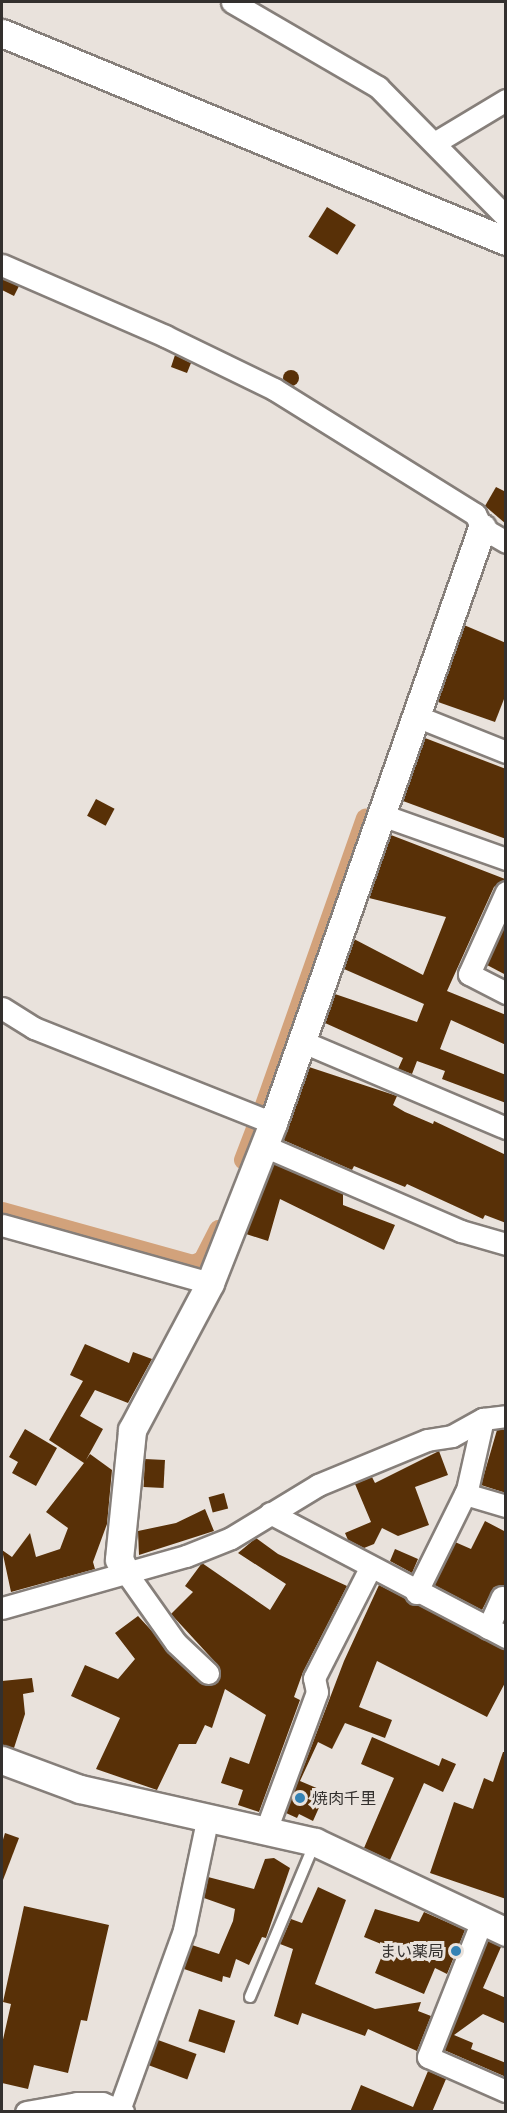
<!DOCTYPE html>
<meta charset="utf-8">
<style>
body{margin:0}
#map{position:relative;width:507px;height:2113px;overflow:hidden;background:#e9e2dc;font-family:"Titillium Web","Noto Sans JP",sans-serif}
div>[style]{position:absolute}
.canal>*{height:20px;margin:-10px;padding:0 10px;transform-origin:10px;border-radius:10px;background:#d2a27b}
.building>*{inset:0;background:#583007;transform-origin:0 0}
.round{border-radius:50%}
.roads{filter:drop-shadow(2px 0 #867f7a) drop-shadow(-2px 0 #867f7a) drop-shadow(0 2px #867f7a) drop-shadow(0 -2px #867f7a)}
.service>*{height:10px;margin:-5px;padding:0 5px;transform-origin:5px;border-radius:5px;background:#fff}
.minor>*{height:21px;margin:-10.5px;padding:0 10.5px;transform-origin:10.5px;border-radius:10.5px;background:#fff}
.tertiary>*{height:27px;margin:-13.5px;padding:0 13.5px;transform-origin:13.5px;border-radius:13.5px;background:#fff}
.dots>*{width:16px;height:16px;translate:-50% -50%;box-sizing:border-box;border:3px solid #e9e2dc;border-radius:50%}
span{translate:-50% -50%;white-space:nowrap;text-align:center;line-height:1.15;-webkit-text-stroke:6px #e9e2dc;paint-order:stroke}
.poi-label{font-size:16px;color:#33302e}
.left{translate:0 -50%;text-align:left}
.right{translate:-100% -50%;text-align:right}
.frame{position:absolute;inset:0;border:3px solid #33302e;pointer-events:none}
</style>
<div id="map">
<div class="canal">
<i style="left:264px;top:1108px;width:307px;rotate:-70.6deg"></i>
<i style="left:244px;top:1160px;width:36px;rotate:-69deg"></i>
<i style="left:2px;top:1212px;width:198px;rotate:15.5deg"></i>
<i style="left:193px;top:1265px;width:11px;rotate:-22deg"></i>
<i style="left:203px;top:1261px;width:35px;rotate:-63deg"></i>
</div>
<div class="building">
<i style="left:327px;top:207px;width:34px;height:35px;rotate:32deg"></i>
<i style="clip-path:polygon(2px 279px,19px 286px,14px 296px,2px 290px)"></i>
<i style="clip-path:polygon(175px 355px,191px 363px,187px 373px,171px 367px)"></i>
<i class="round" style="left:283px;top:370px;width:16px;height:16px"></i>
<i style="clip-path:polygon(496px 487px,506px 492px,506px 524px,485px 506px)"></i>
<i style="clip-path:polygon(464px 625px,506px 643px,506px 694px,495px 722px,438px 702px)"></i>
<i style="clip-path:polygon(425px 738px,506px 769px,506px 839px,403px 801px)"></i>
<i style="left:96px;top:799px;width:21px;height:19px;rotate:28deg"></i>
<i style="clip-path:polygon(391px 835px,505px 879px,494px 887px,447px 991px,506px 1015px,506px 1045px,451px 1020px,440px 1049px,506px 1075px,506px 1103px,442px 1079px,445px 1071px,417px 1061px,412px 1074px,398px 1069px,403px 1058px,325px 1023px,335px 994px,417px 1022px,424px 1004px,344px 969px,354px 939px,423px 975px,446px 917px,369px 898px)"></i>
<i style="clip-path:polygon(506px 924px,506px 975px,487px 965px)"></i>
<i style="clip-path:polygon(309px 1067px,397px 1096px,393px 1105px,405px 1112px,433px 1124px,434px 1121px,506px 1155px,506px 1223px,485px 1215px,483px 1219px,407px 1184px,405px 1187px,354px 1166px,352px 1170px,283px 1140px)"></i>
<i style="clip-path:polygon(274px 1164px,343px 1194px,343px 1205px,395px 1225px,384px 1250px,280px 1199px,268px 1241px,246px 1234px)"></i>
<i style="clip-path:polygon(85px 1344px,129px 1363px,133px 1352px,152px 1359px,128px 1403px,95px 1390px,80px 1416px,103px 1429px,86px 1460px,90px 1454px,112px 1470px,107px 1524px,93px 1562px,95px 1569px,11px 1592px,2px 1550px,12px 1557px,30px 1533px,36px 1557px,60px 1549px,68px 1528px,46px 1512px,84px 1463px,49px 1440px,83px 1381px,70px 1375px)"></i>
<i style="clip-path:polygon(25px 1429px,57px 1448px,36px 1486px,12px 1473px,18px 1462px,9px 1457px)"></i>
<i style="clip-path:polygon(506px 1429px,506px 1493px,481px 1485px,497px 1430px)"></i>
<i style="clip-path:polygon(439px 1451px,448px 1475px,415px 1487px,429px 1525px,398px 1536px,382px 1528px,374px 1544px,364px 1548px,348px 1540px,345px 1533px,371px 1522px,355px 1484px,372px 1477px,375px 1483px)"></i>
<i style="left:145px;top:1459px;width:20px;height:28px;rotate:3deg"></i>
<i style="left:224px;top:1493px;width:16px;height:16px;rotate:75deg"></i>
<i style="clip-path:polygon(205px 1509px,214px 1531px,139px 1555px,138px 1531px,176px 1523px)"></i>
<i style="clip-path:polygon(485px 1521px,506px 1532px,506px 1585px,494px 1587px,482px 1610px,434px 1585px,455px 1542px,471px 1549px)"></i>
<i style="clip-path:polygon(256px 1538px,278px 1554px,347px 1586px,303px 1672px,294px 1697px,300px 1700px,259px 1812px,238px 1805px,243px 1790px,221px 1783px,230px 1757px,249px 1764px,266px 1715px,225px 1689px,212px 1728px,205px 1725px,196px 1744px,179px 1744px,157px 1790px,96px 1769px,120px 1718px,71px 1696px,85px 1665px,118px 1679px,135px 1659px,115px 1633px,138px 1616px,199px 1682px,217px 1682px,217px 1664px,171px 1614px,193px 1592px,185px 1586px,202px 1563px,270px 1610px,286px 1584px,238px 1553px)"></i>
<i style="clip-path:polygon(395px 1549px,418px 1559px,412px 1573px,390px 1561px)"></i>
<i style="clip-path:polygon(379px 1585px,506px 1650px,506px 1681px,487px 1717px,377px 1661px,359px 1707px,392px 1720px,385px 1738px,345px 1723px,332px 1749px,318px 1742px,300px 1781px,326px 1792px,313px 1821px,299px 1814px,297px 1818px,286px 1813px,344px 1661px)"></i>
<i style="clip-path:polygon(32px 1678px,34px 1692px,23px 1694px,25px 1714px,14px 1748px,2px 1745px,2px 1681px)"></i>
<i style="clip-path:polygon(372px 1737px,439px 1766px,442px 1758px,456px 1764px,443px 1792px,424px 1783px,390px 1860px,364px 1848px,394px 1778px,361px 1764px)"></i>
<i style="clip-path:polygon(503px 1752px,506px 1752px,506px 1899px,430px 1873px,454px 1802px,473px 1809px,484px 1778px,493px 1782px)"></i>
<i style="clip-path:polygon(5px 1833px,19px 1838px,3px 1880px,2px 1843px)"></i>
<i style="clip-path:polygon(274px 1858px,290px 1868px,266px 1938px,262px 1937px,249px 1965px,236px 1959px,230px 1978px,223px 1976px,222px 1982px,184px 1969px,192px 1945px,219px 1954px,233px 1921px,235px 1909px,204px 1898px,208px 1877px,254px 1889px,265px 1859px)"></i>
<i style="clip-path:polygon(318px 1887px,346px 1900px,315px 1984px,375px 2009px,421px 2002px,418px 2011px,431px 2016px,417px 2051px,368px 2029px,365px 2036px,302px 2013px,298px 2025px,274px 2016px,293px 1949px,280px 1944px,291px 1919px,302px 1923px)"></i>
<i style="clip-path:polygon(24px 1906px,109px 1925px,87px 2021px,81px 2020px,68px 2073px,34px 2065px,28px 2089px,2px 2083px,2px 2044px,11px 2004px,3px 2002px)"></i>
<i style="clip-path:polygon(375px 1909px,419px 1922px,424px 1912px,465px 1930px,447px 1974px,435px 1968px,424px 1994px,375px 1973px,386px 1946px,364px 1937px)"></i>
<i style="clip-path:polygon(488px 1941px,501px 1947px,483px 1988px,506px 1998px,506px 2024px,483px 2014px,454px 2035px,473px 2043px,471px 2049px,506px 2063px,506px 2077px,444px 2050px)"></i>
<i style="left:199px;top:2009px;width:38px;height:34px;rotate:18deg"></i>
<i style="left:158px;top:2040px;width:41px;height:27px;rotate:20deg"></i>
<i style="clip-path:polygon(428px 2071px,446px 2079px,432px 2112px,350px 2112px,361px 2085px,413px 2107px)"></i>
</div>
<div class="roads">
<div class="service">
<i style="left:250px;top:1997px;width:168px;rotate:-67.2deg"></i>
</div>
<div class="minor">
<i style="left:232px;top:2px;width:169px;rotate:30.2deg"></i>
<i style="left:378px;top:87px;width:182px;rotate:45.4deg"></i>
<i style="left:436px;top:142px;width:82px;rotate:-31deg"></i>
<i style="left:2px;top:265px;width:178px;rotate:23.5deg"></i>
<i style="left:165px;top:336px;width:121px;rotate:25.9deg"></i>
<i style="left:274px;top:389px;width:237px;rotate:31.9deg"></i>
<i style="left:475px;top:514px;width:16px;rotate:63deg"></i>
<i style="left:482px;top:528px;width:28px;rotate:30deg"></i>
<i style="left:416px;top:716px;width:97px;rotate:21.8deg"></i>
<i style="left:382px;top:815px;width:132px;rotate:19.5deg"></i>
<i style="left:506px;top:892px;width:90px;rotate:114.3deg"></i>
<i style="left:469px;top:974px;width:42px;rotate:27.2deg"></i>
<i style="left:2px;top:1008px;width:38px;rotate:32deg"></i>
<i style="left:34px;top:1028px;width:257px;rotate:21.7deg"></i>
<i style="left:301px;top:1041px;width:223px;rotate:23deg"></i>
<i style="left:262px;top:1145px;width:217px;rotate:23.4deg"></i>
<i style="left:461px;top:1231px;width:47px;rotate:16.1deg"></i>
<i style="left:2px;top:1225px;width:216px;rotate:15.6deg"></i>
<i style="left:465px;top:1494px;width:43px;rotate:16.3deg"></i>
<i style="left:270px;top:1513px;width:267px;rotate:27.7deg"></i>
<i style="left:125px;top:1571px;width:88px;rotate:54.7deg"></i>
<i style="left:176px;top:1643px;width:44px;rotate:43.2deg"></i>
<i style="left:416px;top:1593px;width:115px;rotate:-63.7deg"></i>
<i style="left:467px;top:1490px;width:73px;rotate:-77.3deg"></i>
<i style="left:2px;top:1608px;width:191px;rotate:-15.8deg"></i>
<i style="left:186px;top:1556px;width:48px;rotate:-21.8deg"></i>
<i style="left:231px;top:1538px;width:102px;rotate:-31.3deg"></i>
<i style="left:318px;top:1485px;width:118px;rotate:-22.4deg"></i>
<i style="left:427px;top:1440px;width:25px;rotate:-9deg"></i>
<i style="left:452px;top:1436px;width:35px;rotate:-29deg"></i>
<i style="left:483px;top:1419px;width:23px;rotate:-7deg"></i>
<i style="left:488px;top:1628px;width:34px;rotate:-66deg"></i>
<i style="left:266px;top:1830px;width:147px;rotate:-69.7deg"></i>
<i style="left:317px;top:1692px;width:14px;rotate:-102deg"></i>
<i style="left:314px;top:1678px;width:123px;rotate:-63deg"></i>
<i style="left:481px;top:1923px;width:144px;rotate:111.6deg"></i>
<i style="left:428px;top:2057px;width:85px;rotate:23.6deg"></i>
<i style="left:119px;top:2110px;width:191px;rotate:-70.1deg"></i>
<i style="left:184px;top:1930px;width:116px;rotate:-78.1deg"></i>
<i style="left:26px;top:2112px;width:52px;rotate:-10deg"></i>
<i style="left:77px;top:2103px;width:25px"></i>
<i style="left:102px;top:2103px;width:23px;rotate:23deg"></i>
</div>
<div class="tertiary">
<i style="left:2px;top:33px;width:545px;rotate:22.43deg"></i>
<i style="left:125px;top:1571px;width:13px;rotate:-117deg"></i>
<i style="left:119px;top:1559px;width:130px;rotate:-84.2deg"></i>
<i style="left:132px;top:1430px;width:166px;rotate:-62deg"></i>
<i style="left:210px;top:1283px;width:172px;rotate:-68.5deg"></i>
<i style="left:273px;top:1123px;width:631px;rotate:-70.65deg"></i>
<i style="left:2px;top:1760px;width:83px;rotate:20.4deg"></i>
<i style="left:80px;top:1789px;width:241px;rotate:12.7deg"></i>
<i style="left:315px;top:1842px;width:211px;rotate:25.2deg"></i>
</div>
</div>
<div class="dots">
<i style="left:300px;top:1798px;background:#3482b4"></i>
<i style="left:456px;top:1951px;background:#3482b4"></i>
</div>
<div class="poi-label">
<span class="left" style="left:312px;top:1798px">焼肉千里</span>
<span class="right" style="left:444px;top:1951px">まい薬局</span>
</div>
<div class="frame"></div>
</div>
